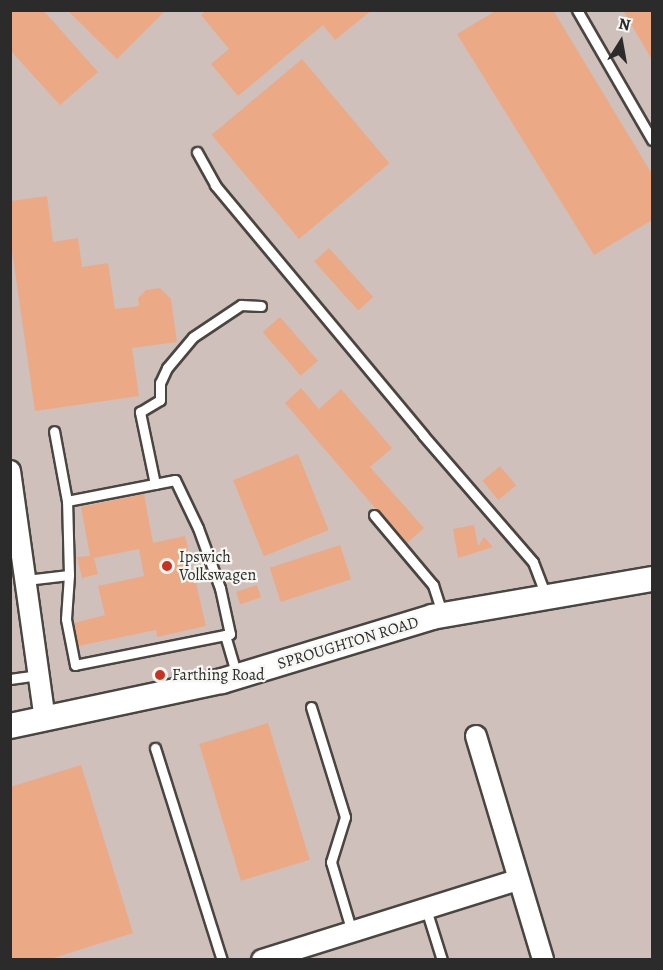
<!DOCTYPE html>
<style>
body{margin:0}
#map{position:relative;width:663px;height:970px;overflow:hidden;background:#f4dfc4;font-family:Alegreya,serif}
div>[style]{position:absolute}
.industrial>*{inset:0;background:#cfc0bb;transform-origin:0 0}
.building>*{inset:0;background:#ebaa85;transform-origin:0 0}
.roads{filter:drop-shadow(2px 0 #494642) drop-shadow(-2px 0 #494642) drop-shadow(0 2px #494642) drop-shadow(0 -2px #494642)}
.service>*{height:9px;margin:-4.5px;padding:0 4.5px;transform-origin:4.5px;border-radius:4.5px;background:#fff}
.minor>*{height:20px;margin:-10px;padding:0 10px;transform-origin:10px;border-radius:10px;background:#fff}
.tertiary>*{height:24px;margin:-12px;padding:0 12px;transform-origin:12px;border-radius:12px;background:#fff}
.dots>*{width:16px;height:16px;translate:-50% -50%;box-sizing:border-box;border:3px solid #f6f6f2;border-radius:50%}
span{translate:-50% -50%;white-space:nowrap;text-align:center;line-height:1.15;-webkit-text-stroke:4.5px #f6f6f2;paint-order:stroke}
.poi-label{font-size:16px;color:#2b2b2b}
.left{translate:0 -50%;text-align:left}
.street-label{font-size:16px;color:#2b2b2b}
.frame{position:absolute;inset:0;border:12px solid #2b2b2b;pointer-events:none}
.north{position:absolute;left:591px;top:12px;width:60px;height:60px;-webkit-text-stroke:4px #f6f6f2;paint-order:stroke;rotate:11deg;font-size:16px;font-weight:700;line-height:24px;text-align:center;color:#2b2b2b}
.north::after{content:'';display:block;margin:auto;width:21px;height:27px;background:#2b2b2b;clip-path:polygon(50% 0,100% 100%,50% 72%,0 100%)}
</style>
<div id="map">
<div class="industrial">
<i style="left:10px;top:11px;width:642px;height:948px"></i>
</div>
<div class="building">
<i style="clip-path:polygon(10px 10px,43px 10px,98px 72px,60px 105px,10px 50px)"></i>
<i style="clip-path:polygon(67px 10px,166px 10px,117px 59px)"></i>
<i style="clip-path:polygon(206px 10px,372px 10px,335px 40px,323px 25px,238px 96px,211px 64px,229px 49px,201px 15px)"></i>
<i style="clip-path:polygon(497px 10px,553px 10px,652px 174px,652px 220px,594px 255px,457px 34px)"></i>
<i style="clip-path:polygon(623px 10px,652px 10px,652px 60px)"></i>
<i style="left:302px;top:59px;width:136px;height:118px;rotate:50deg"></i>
<i style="clip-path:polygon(47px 196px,53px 242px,78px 238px,82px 267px,108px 263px,115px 309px,139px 306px,138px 298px,146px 290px,160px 288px,171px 299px,177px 342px,132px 348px,139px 396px,35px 411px,10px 237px,10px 201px)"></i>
<i style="left:329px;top:248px;width:66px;height:20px;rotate:48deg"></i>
<i style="left:280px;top:317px;width:58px;height:23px;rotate:49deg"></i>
<i style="clip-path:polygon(301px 388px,319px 409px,341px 389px,392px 448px,370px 467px,424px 528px,406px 544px,285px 403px)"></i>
<i style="left:298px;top:454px;width:82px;height:70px;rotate:68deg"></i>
<i style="left:500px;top:466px;width:25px;height:23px;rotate:50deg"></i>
<i style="clip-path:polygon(144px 494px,153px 543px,185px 536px,206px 626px,157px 637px,156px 630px,78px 646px,74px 623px,105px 615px,98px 586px,144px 576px,139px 549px,94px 558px,98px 574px,82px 578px,77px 557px,90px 556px,81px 507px)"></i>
<i style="clip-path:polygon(474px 525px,478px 546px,484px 537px,493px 547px,458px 558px,453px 529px)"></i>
<i style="left:340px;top:545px;width:36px;height:74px;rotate:72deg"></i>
<i style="left:257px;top:585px;width:13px;height:22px;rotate:72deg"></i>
<i style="left:268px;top:723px;width:143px;height:72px;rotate:73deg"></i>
<i style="clip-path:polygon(81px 765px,133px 933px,47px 960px,10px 960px,10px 787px)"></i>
</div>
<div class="roads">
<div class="service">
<i style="left:577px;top:10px;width:150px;rotate:60deg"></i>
<i style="left:197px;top:152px;width:38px;rotate:61deg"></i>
<i style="left:215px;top:185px;width:325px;rotate:50.2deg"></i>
<i style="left:423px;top:435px;width:168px;rotate:49.1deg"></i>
<i style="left:533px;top:562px;width:36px;rotate:69deg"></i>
<i style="left:155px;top:484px;width:74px;rotate:-101.8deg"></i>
<i style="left:140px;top:412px;width:23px;rotate:-31deg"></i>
<i style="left:160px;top:400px;width:17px;rotate:-90deg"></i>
<i style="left:160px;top:383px;width:17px;rotate:-65deg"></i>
<i style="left:167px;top:368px;width:40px;rotate:-50deg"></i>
<i style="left:193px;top:337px;width:58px;rotate:-33.7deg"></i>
<i style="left:241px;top:305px;width:20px;rotate:3deg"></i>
<i style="left:67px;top:501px;width:110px;rotate:-11deg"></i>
<i style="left:175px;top:480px;width:53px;rotate:64.4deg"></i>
<i style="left:198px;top:528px;width:64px;rotate:69.9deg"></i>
<i style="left:220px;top:588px;width:47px;rotate:77.7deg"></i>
<i style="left:230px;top:634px;width:158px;rotate:168.7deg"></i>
<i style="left:75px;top:665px;width:47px;rotate:-101.1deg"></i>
<i style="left:66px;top:619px;width:44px;rotate:-86.1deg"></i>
<i style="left:374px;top:515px;width:92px;rotate:49.9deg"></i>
<i style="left:433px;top:585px;width:29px;rotate:72deg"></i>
<i style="left:26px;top:580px;width:43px;rotate:-6.6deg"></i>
<i style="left:69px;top:575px;width:74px;rotate:-91.5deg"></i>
<i style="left:67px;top:501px;width:71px;rotate:-100.5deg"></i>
<i style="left:225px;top:635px;width:43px;rotate:73.7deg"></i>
<i style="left:10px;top:679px;width:27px;rotate:-8deg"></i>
<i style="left:311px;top:707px;width:115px;rotate:72.8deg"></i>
<i style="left:345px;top:817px;width:47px;rotate:107.3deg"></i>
<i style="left:331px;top:862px;width:73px;rotate:73.3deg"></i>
<i style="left:155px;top:748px;width:222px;rotate:72.5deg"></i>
<i style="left:426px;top:909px;width:53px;rotate:72.6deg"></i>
</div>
<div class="minor">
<i style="left:10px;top:471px;width:251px;rotate:82deg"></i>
<i style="left:476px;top:736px;width:234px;rotate:73.3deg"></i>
<i style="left:262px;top:960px;width:268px;rotate:-17.4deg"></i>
</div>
<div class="tertiary">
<i style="left:10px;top:726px;width:217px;rotate:-12deg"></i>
<i style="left:222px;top:681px;width:220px;rotate:-16.9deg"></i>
<i style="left:432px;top:617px;width:223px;rotate:-9.8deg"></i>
</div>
</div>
<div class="dots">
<i style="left:167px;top:566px;background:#c8321e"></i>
<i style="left:160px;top:675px;background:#c8321e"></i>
</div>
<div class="poi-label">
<span class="left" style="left:179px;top:566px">Ipswich<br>Volkswagen</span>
<span class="left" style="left:172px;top:675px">Farthing Road</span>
</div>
<div class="street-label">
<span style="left:348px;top:643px;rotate:-17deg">SPROUGHTON ROAD</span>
</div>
<div class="frame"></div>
<div class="north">N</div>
</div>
